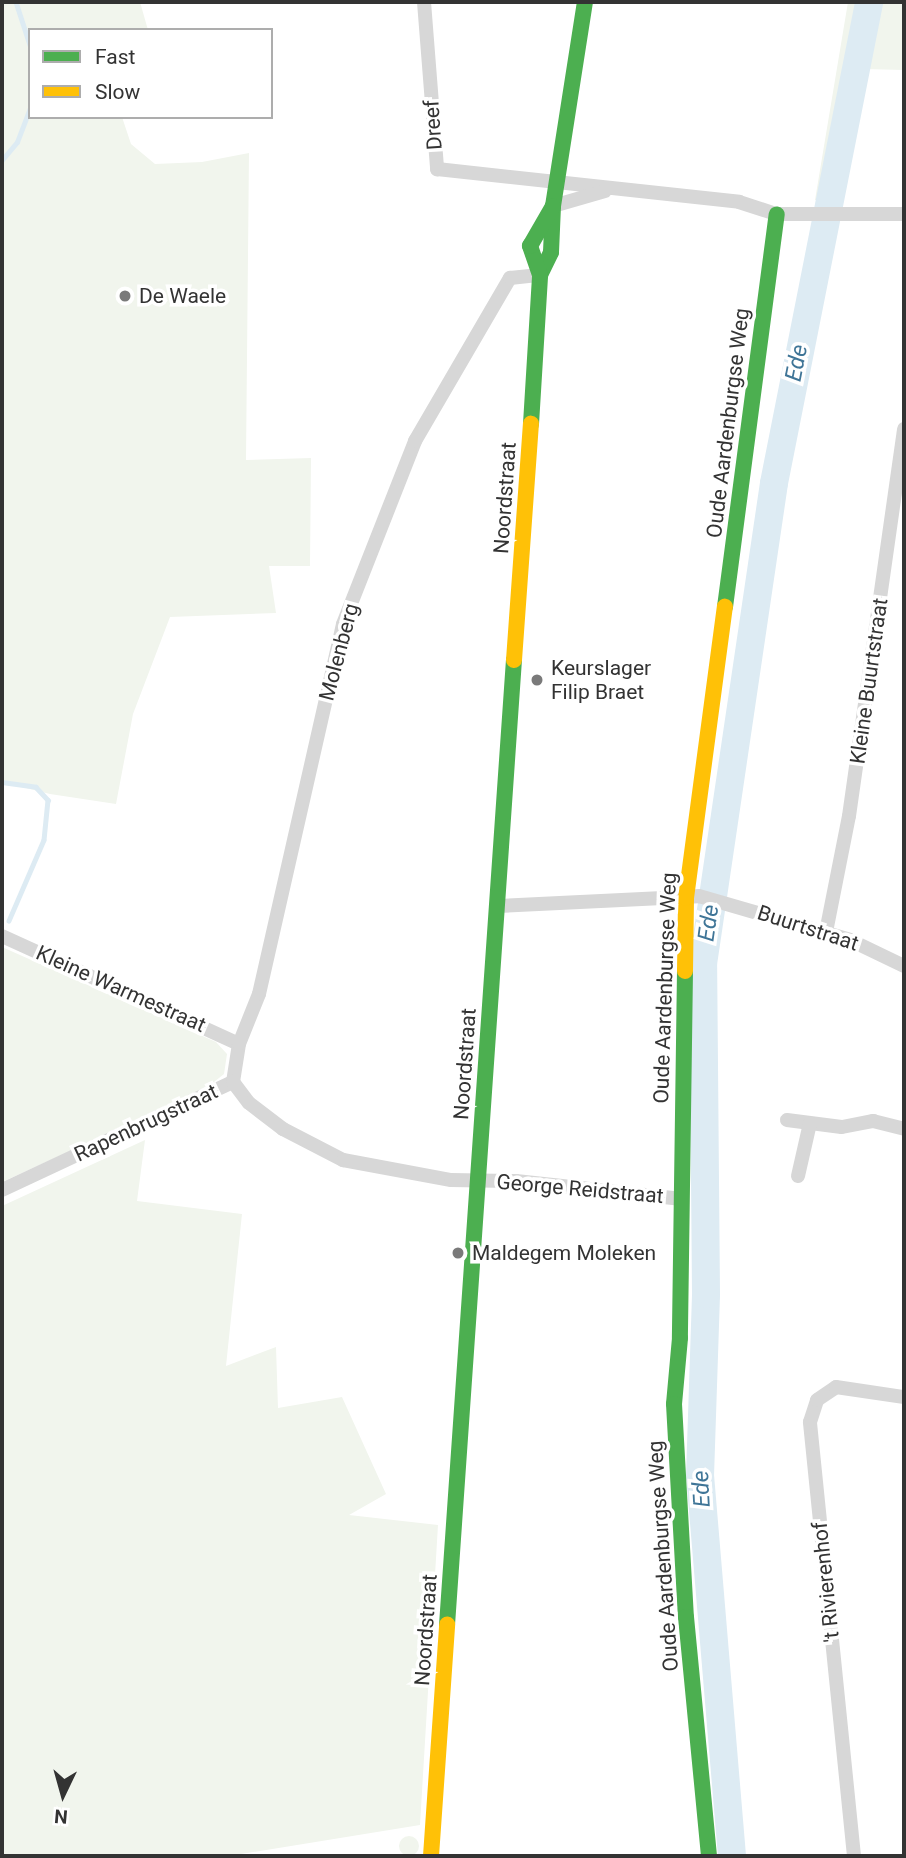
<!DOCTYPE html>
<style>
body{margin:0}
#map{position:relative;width:906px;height:1858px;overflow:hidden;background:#fff;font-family:Roboto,sans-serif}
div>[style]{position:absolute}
.green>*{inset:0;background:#f1f5ed}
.round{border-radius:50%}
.stream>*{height:4.5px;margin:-2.25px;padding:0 2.25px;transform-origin:2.25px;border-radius:2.25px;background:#ddebf3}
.river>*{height:28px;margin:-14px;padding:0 14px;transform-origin:14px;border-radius:14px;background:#ddebf3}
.street>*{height:14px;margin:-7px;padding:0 7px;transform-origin:7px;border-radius:7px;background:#d7d7d7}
.fast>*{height:16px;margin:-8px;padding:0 8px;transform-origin:8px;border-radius:8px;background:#4caf50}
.slow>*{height:16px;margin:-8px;padding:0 8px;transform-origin:8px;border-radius:8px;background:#ffc107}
.dots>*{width:19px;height:19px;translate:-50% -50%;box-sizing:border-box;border:4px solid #fff;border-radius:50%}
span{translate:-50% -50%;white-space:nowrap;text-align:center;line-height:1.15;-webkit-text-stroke:7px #fff;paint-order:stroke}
.street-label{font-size:21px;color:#333}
.poi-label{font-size:21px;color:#333}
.left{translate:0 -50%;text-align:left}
.water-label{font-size:23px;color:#3f7597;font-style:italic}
.frame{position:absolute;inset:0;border:4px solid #333;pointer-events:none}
.legend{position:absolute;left:28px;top:28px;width:245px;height:91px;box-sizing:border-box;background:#fff;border:2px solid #adadad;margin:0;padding:9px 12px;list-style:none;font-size:21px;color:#333}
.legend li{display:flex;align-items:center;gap:14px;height:35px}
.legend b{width:35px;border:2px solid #adadad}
.north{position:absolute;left:28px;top:1760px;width:70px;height:70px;-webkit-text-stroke:5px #fff;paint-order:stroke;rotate:185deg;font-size:19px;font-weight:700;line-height:28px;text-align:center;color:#333}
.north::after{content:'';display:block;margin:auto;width:24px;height:32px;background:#333;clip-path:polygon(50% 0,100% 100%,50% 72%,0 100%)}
</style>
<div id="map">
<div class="green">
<i style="clip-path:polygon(2px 2px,140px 2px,148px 30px,30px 30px,30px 117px,122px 117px,131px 144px,155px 164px,202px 162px,249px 153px,246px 460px,311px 458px,310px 566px,269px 566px,276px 613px,170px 617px,133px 714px,116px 804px,50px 794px,2px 782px)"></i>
<i style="clip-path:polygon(848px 2px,904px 2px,904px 70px,863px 69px,830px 202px,815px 200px)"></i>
<i style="clip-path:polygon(2px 947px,216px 1042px,227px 1054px,224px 1074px,204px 1090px,2px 1182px)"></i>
<i style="clip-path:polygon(145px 1140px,137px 1201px,242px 1214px,226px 1366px,276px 1347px,278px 1408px,342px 1397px,386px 1494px,349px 1515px,438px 1525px,420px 1825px,229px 1856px,2px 1856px,2px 1206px)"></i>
<i class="round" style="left:399px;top:1836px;width:20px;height:20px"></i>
</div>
<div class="stream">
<i style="left:16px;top:2px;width:45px;rotate:72deg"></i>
<i style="left:2px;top:160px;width:23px;rotate:-50deg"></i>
<i style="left:17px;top:142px;width:36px;rotate:-69deg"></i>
<i style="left:2px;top:782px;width:34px;rotate:8deg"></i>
<i style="left:36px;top:787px;width:18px;rotate:47deg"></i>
<i style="left:48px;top:800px;width:40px;rotate:95.7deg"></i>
<i style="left:44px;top:840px;width:88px;rotate:113.4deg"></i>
</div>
<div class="river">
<i style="left:732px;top:1856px;width:381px;rotate:-94.8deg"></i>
<i style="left:700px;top:1476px;width:182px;rotate:-88.1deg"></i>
<i style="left:706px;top:1294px;width:330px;rotate:-90.5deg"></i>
<i style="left:703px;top:964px;width:486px;rotate:-81.6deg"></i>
<i style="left:774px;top:483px;width:490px;rotate:-78.8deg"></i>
</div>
<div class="street">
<i style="left:424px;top:2px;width:168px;rotate:85.5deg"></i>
<i style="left:437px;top:169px;width:304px;rotate:6.2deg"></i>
<i style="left:739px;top:202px;width:40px;rotate:18deg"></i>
<i style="left:777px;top:214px;width:127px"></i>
<i style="left:553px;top:206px;width:54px;rotate:-16.1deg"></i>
<i style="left:498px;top:906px;width:201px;rotate:-2.8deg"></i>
<i style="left:699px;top:896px;width:157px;rotate:16.2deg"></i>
<i style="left:850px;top:940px;width:60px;rotate:25.7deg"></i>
<i style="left:826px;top:932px;width:118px;rotate:-78.8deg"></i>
<i style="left:849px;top:816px;width:391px;rotate:-81.9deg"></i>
<i style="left:2px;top:936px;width:260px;rotate:24.5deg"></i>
<i style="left:233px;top:1082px;width:38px;rotate:-81deg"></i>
<i style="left:239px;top:1044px;width:54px;rotate:-68.2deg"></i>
<i style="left:259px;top:994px;width:379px;rotate:-77.2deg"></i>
<i style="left:343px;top:624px;width:197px;rotate:-68.5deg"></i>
<i style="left:415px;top:441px;width:189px;rotate:-59.8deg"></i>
<i style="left:510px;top:278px;width:30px;rotate:-6deg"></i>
<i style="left:787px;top:1120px;width:55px;rotate:7.3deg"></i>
<i style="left:842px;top:1127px;width:32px;rotate:-11deg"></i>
<i style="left:873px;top:1121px;width:32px;rotate:14deg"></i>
<i style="left:798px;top:1176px;width:54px;rotate:-77.2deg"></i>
<i style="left:2px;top:1190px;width:255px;rotate:-25.1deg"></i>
<i style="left:233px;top:1082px;width:26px;rotate:53deg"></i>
<i style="left:249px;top:1103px;width:43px;rotate:37.4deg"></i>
<i style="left:283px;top:1129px;width:68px;rotate:27.3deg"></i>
<i style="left:343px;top:1160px;width:110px;rotate:10.5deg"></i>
<i style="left:451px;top:1180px;width:65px;rotate:0.9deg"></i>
<i style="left:516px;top:1181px;width:167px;rotate:6.2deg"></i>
<i style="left:854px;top:1856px;width:436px;rotate:-95.8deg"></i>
<i style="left:810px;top:1422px;width:23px;rotate:-72deg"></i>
<i style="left:817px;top:1400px;width:23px;rotate:-34deg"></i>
<i style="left:836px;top:1387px;width:69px;rotate:8.4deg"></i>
</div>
<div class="fast">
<i style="left:540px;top:275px;width:25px;rotate:-64deg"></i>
<i style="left:551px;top:252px;width:46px;rotate:-87.5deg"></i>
<i style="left:553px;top:206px;width:206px;rotate:-81.1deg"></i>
<i style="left:531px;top:424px;width:149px;rotate:-86.5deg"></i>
<i style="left:540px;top:275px;width:31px;rotate:-109deg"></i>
<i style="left:530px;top:246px;width:46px;rotate:-60.1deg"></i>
<i style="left:725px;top:607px;width:396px;rotate:-82.5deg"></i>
<i style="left:685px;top:971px;width:367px;rotate:90.8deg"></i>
<i style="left:680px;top:1338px;width:66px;rotate:95.2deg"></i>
<i style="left:674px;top:1404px;width:213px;rotate:86.8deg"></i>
<i style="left:686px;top:1617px;width:240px;rotate:84.5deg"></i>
<i style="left:447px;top:1625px;width:967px;rotate:-86.03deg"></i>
</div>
<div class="slow">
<i style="left:514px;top:660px;width:237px;rotate:-85.9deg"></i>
<i style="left:685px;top:971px;width:73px;rotate:-89.2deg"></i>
<i style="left:686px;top:898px;width:294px;rotate:-82.4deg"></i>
<i style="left:431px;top:1856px;width:232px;rotate:-86deg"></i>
</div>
<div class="dots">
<i style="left:125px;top:296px;background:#7a7a7a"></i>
<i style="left:537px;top:680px;background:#7a7a7a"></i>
<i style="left:458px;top:1253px;background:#7a7a7a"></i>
</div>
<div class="street-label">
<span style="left:433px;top:125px;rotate:-94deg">Dreef</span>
<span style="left:728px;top:423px;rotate:-83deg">Oude Aardenburgse Weg</span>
<span style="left:505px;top:498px;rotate:-86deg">Noordstraat</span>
<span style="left:339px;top:652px;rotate:-75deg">Molenberg</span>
<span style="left:869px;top:681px;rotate:-82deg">Kleine Buurtstraat</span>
<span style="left:808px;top:928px;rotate:18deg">Buurtstraat</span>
<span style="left:665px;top:988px;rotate:-88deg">Oude Aardenburgse Weg</span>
<span style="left:121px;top:989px;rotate:24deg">Kleine Warmestraat</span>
<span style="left:465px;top:1064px;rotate:-86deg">Noordstraat</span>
<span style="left:146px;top:1123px;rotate:-25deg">Rapenbrugstraat</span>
<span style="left:580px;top:1189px;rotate:5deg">George Reidstraat</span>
<span style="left:663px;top:1556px;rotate:-94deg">Oude Aardenburgse Weg</span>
<span style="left:826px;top:1582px;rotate:-96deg">'t Rivierenhof</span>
<span style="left:426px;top:1630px;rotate:-86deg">Noordstraat</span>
</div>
<div class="poi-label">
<span class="left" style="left:139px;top:296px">De Waele</span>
<span class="left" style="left:551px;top:680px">Keurslager<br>Filip Braet</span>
<span class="left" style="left:472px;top:1253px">Maldegem Moleken</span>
</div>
<div class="water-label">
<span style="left:797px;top:363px;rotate:-79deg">Ede</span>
<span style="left:709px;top:923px;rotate:-82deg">Ede</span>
<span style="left:702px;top:1489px;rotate:-93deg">Ede</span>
</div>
<div class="frame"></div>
<ul class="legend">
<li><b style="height:9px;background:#4caf50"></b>Fast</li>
<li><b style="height:9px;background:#ffc107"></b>Slow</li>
</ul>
<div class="north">N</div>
</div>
